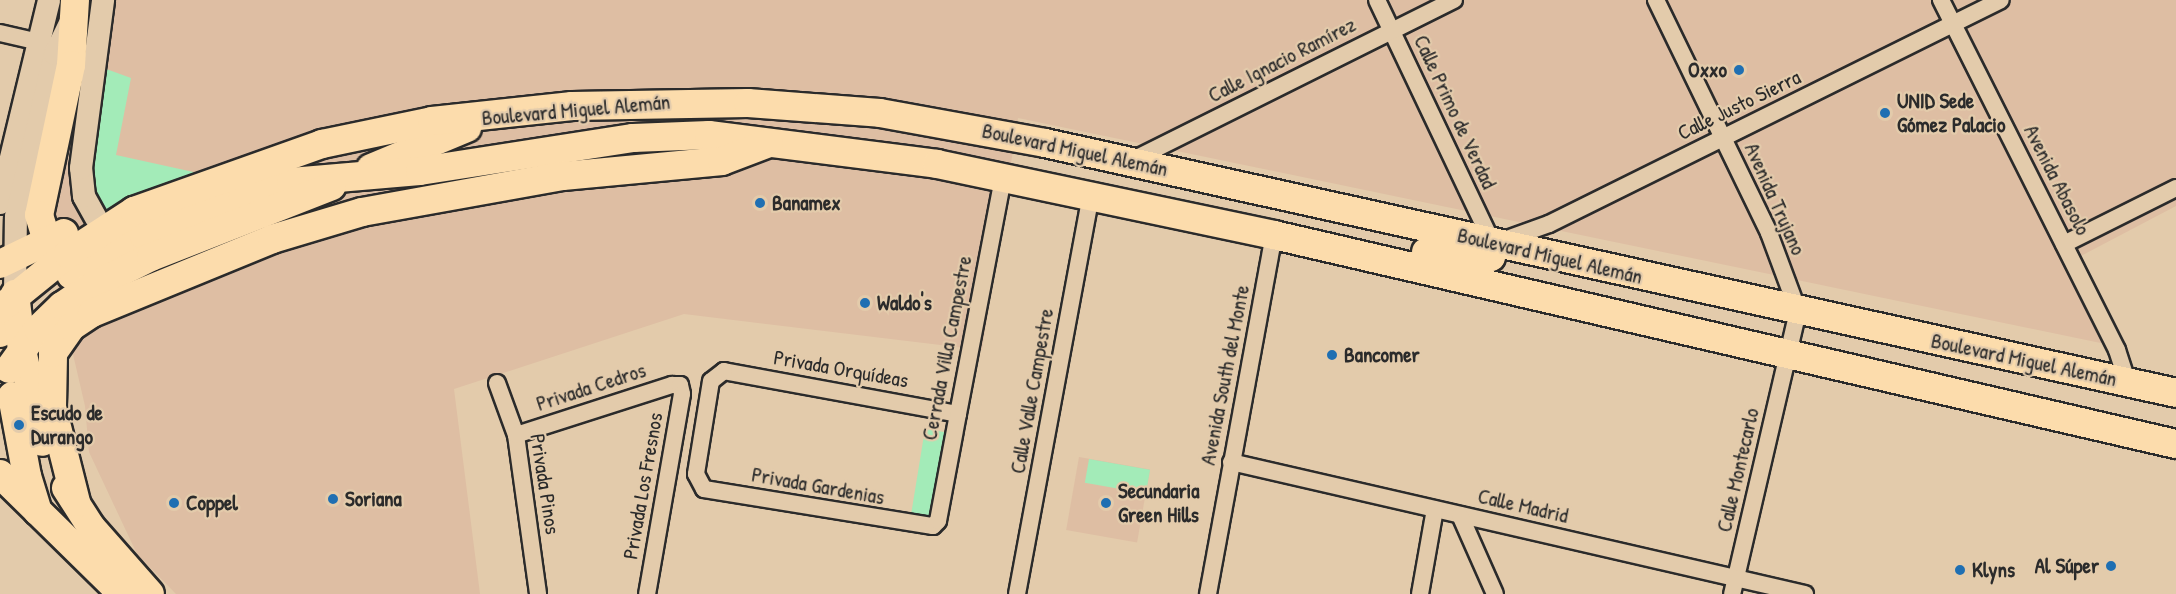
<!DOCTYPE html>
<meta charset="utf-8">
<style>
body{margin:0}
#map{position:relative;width:2176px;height:594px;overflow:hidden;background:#e3cbab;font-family:"Patrick Hand",sans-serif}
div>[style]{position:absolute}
.built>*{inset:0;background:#debea3;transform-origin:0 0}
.green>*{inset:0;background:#a3ebb8;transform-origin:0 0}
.roads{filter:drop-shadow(2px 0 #2b2b2b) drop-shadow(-2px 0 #2b2b2b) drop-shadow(0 2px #2b2b2b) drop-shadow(0 -2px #2b2b2b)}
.street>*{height:16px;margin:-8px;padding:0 8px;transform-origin:8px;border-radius:8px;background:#e3cbab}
.secondary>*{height:22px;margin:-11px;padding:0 11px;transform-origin:11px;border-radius:11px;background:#e3cbab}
.primary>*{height:26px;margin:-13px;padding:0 13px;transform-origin:13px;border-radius:13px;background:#fcdcac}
.highway>*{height:28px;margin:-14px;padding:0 14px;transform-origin:14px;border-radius:14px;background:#fcdcac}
.dots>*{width:16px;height:16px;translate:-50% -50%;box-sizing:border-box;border:3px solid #e3cbab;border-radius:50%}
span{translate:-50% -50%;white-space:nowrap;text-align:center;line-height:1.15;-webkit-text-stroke:4.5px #e3cbab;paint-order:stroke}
.street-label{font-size:21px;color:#2b2b2b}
.poi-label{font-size:21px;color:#2b2b2b;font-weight:700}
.right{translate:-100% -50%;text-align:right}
.left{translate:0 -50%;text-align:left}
</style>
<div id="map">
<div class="built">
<i style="clip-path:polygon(100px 0,2176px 0,2176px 206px,2077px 258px,2120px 347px,1018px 118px,982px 350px,684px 314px,454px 389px,480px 594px,176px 594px,137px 554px,89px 452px,85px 406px,47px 242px)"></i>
<i style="left:1079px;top:457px;width:72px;height:74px;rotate:10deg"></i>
</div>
<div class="green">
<i style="clip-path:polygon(98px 66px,131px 78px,116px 155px,198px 173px,180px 190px,97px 215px,84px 181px)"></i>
<i style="clip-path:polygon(925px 429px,950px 433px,939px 523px,910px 521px)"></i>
<i style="left:1089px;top:459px;width:62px;height:24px;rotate:10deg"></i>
</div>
<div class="roads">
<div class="street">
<i style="left:1377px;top:0;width:270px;rotate:64.6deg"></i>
<i style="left:1493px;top:244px;width:59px;rotate:-19.7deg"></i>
<i style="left:1549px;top:224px;width:504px;rotate:-26.36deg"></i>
<i style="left:1656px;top:0;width:259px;rotate:64.1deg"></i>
<i style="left:1769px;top:233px;width:83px;rotate:69.6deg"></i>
<i style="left:1798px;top:311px;width:291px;rotate:103.1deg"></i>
<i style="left:1941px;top:0;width:392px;rotate:63.3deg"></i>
<i style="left:2117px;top:350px;width:35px;rotate:72deg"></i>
<i style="left:0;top:33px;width:39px;rotate:13deg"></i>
<i style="left:1131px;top:161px;width:361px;rotate:-26.5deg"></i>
<i style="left:2064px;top:244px;width:125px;rotate:-26.6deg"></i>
<i style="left:497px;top:383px;width:55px;rotate:69.9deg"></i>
<i style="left:516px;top:435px;width:161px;rotate:82.1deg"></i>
<i style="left:958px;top:414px;width:238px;rotate:-169.6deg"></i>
<i style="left:724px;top:371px;width:16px;rotate:142deg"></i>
<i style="left:711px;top:381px;width:94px;rotate:99.2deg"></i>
<i style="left:696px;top:474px;width:17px;rotate:62deg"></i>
<i style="left:704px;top:489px;width:232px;rotate:9.2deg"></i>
<i style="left:933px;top:526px;width:7px;rotate:-45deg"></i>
<i style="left:938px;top:521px;width:109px;rotate:-79.4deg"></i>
<i style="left:958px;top:414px;width:240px;rotate:-79.2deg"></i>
<i style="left:516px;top:435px;width:164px;rotate:-17.8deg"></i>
<i style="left:672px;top:385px;width:8px"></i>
<i style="left:680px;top:385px;width:9px;rotate:77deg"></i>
<i style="left:682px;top:394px;width:203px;rotate:99.9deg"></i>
<i style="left:1231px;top:462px;width:589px;rotate:12.95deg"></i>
<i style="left:1460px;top:515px;width:86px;rotate:66.1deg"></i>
<i style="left:1017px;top:594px;width:405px;rotate:-79.5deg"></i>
<i style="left:1208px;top:594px;width:365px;rotate:-79.6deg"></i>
<i style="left:1420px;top:594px;width:86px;rotate:-80deg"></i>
</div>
<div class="secondary">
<i style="left:0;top:203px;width:209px;rotate:-76.4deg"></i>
<i style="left:96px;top:218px;width:25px;rotate:-119deg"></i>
<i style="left:84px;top:196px;width:28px;rotate:-96deg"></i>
<i style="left:81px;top:168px;width:169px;rotate:-82.5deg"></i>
<i style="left:15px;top:294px;width:77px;rotate:-89.3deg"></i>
<i style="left:16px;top:217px;width:168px;rotate:-76.5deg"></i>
<i style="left:55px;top:54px;width:37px;rotate:-64deg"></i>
</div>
<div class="primary">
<i style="left:0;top:334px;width:3px;rotate:-45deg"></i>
</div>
<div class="highway">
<i style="left:75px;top:0;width:65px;rotate:93.5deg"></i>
<i style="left:71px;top:65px;width:153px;rotate:102deg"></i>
<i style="left:39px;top:215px;width:28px;rotate:73deg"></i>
<i style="left:47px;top:242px;width:41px;rotate:34.1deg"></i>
<i style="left:371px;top:168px;width:104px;rotate:-22.6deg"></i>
<i style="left:1426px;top:252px;width:54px;rotate:8.6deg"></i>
<i style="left:1479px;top:260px;width:12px;rotate:-14deg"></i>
<i style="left:1491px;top:257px;width:13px;rotate:-81deg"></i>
<i style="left:0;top:264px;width:71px;rotate:-25.8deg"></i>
<i style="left:71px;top:275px;width:83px;rotate:-28.1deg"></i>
<i style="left:144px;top:236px;width:106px;rotate:-21.5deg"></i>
<i style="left:243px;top:197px;width:50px;rotate:-17.4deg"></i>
<i style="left:291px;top:182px;width:129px;rotate:-4.9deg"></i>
<i style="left:420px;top:171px;width:216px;rotate:-8.8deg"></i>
<i style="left:633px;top:138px;width:76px;rotate:-2.3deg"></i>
<i style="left:709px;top:135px;width:230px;rotate:7.2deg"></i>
<i style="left:937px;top:164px;width:344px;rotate:11.9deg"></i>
<i style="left:1274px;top:235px;width:926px;rotate:13.05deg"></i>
<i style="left:15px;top:294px;width:56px;rotate:82.9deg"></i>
<i style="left:22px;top:350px;width:94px;rotate:77.7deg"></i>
<i style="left:0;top:309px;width:87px;rotate:-39deg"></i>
<i style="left:68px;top:254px;width:79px;rotate:-33.1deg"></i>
<i style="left:134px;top:211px;width:200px;rotate:-19.6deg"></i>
<i style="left:322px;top:144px;width:112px;rotate:-11.8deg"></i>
<i style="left:432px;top:121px;width:141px;rotate:-6.1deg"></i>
<i style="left:572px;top:106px;width:176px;rotate:-1deg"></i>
<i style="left:748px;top:103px;width:132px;rotate:4.3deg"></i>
<i style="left:880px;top:113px;width:168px;rotate:10.3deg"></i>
<i style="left:1045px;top:143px;width:1158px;rotate:12.46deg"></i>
<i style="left:9px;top:369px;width:49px;rotate:-54.1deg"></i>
<i style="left:38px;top:329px;width:33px;rotate:-44deg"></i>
<i style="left:62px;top:306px;width:30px;rotate:-34deg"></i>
<i style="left:87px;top:289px;width:72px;rotate:-26.6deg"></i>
<i style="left:151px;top:257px;width:194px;rotate:-21.4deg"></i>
<i style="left:12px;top:396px;width:81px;rotate:79.4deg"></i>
<i style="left:27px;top:476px;width:37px;rotate:73deg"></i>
<i style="left:0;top:474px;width:171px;rotate:44.5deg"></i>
<i style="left:66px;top:488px;width:46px;rotate:57.3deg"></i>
<i style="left:91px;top:527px;width:89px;rotate:48.6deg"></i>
<i style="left:76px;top:502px;width:98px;rotate:-104.2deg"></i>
<i style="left:52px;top:407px;width:54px;rotate:-88.9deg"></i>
<i style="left:53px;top:353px;width:32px;rotate:-55deg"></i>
<i style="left:71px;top:327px;width:25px;rotate:-34deg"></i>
<i style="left:92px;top:313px;width:195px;rotate:-22.3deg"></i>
<i style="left:272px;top:239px;width:94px;rotate:-16.7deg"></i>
<i style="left:362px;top:212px;width:204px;rotate:-10.2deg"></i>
<i style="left:563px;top:176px;width:160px;rotate:-5.4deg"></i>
<i style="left:722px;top:161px;width:50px;rotate:-21deg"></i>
</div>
</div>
<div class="dots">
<i style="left:1739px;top:70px;background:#1f6fb2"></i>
<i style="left:1885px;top:113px;background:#1f6fb2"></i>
<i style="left:760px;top:203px;background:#1f6fb2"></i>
<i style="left:865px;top:303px;background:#1f6fb2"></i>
<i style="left:1332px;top:355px;background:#1f6fb2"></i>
<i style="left:19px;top:425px;background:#1f6fb2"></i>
<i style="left:333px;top:499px;background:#1f6fb2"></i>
<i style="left:174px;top:503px;background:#1f6fb2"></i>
<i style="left:1106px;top:503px;background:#1f6fb2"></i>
<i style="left:2111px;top:566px;background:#1f6fb2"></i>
<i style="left:1960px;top:570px;background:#1f6fb2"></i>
</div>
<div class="street-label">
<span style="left:1282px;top:60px;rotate:-27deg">Calle Ignacio Ramírez</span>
<span style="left:1739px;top:105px;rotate:-26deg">Calle Justo Sierra</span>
<span style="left:576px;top:110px;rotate:-5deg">Boulevard Miguel Alemán</span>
<span style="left:1455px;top:112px;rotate:65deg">Calle Primo de Verdad</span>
<span style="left:1075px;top:150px;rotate:12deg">Boulevard Miguel Alemán</span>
<span style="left:2057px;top:180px;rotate:63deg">Avenida Abasolo</span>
<span style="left:1775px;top:199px;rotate:66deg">Avenida Trujano</span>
<span style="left:1550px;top:256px;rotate:13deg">Boulevard Miguel Alemán</span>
<span style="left:947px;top:348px;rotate:-79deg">Cerrada Villa Campestre</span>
<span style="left:2024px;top:360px;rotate:12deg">Boulevard Miguel Alemán</span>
<span style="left:841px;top:369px;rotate:10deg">Privada Orquídeas</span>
<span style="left:1225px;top:375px;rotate:-79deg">Avenida South del Monte</span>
<span style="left:591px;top:387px;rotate:-18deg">Privada Cedros</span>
<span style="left:1032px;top:391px;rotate:-80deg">Calle Valle Campestre</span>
<span style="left:1738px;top:470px;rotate:-77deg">Calle Montecarlo</span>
<span style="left:545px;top:484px;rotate:81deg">Privada Pinos</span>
<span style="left:643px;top:486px;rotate:-80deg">Privada Los Fresnos</span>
<span style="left:818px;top:486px;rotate:10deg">Privada Gardenias</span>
<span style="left:1523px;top:506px;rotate:13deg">Calle Madrid</span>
</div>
<div class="poi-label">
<span class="right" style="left:1727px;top:70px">Oxxo</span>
<span class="left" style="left:1897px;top:113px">UNID Sede<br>Gómez Palacio</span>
<span class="left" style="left:772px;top:203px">Banamex</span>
<span class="left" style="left:877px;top:303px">Waldo's</span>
<span class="left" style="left:1344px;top:355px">Bancomer</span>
<span class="left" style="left:31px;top:425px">Escudo de<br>Durango</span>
<span class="left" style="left:1118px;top:503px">Secundaria<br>Green Hills</span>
<span class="left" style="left:345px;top:499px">Soriana</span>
<span class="left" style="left:186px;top:503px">Coppel</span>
<span class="right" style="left:2099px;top:566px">Al Súper</span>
<span class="left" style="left:1972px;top:570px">Klyns</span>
</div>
</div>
